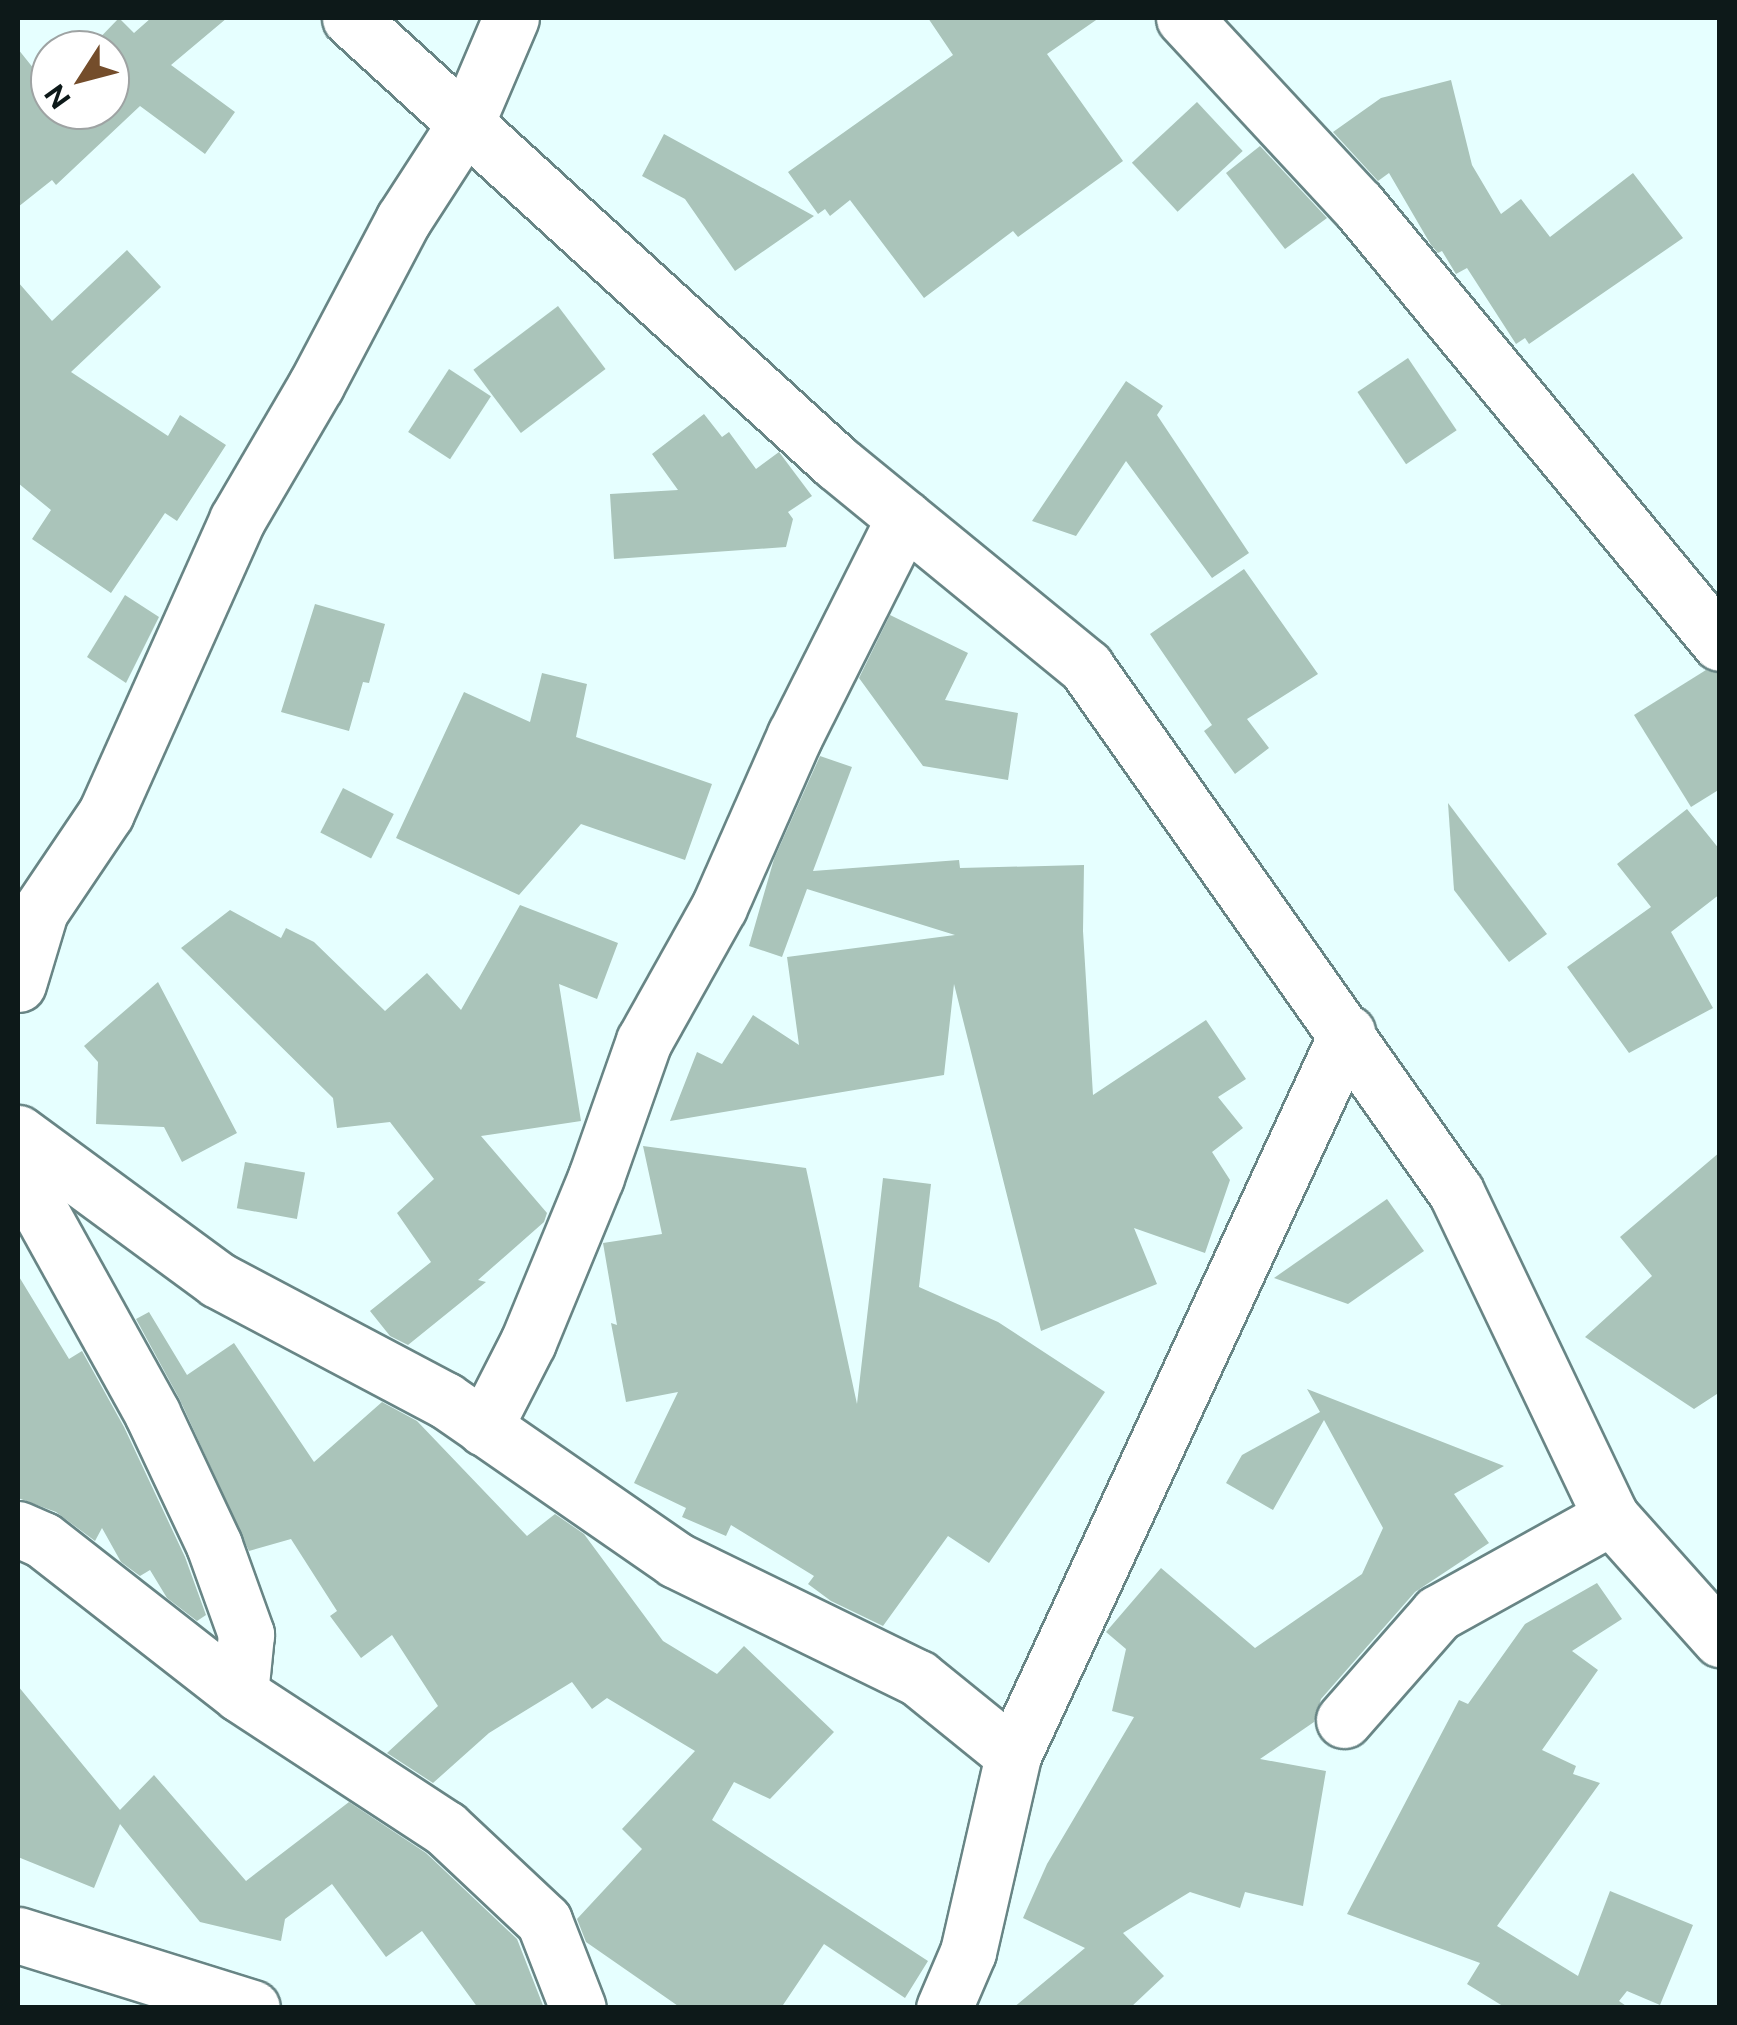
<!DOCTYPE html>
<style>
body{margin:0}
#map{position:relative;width:1737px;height:2025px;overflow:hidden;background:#e6ffff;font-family:"Public Sans",sans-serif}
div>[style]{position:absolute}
.building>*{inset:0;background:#aac4ba;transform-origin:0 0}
.roads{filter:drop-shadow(2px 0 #688585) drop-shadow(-2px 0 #688585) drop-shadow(0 2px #688585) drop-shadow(0 -2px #688585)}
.street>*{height:55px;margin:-27.5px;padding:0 27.5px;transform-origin:27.5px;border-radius:27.5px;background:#fff}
span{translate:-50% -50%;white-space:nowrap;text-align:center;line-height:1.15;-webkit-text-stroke:10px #fff;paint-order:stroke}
.frame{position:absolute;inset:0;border:20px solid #0d1919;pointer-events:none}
.north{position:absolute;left:30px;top:30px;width:100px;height:100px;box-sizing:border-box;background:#fff;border:2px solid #9ea3a3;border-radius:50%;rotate:234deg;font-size:28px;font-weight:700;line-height:40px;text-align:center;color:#0d1919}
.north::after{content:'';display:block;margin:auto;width:35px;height:45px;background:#744d2b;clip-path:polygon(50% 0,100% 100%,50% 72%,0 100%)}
</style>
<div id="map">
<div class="building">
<i style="clip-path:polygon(119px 18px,134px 33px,151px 18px,227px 18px,171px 65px,235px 112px,205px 154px,140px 106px,56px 185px,52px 180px,18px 207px,18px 49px,50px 89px,50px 110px,110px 110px,110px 50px,88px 50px)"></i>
<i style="clip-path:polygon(928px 18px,1099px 18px,1047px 54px,1123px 161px,1018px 237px,1013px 231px,924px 298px,850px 200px,830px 216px,825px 209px,818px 214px,788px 172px,953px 55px)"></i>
<i style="clip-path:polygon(1451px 80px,1472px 165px,1501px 214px,1521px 199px,1550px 237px,1633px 173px,1683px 238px,1529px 344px,1525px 338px,1516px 344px,1467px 268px,1456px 274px,1442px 251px,1438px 253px,1431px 245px,1389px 173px,1378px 181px,1333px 132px,1381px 98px)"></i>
<i style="left:1197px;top:102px;width:67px;height:89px;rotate:47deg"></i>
<i style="clip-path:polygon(664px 134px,814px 216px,735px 271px,685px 199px,642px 176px)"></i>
<i style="clip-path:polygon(1260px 146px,1327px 218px,1285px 249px,1226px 173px)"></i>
<i style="clip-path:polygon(127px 250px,161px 287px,71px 372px,168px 436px,180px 415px,226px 445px,177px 521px,165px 513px,111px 593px,32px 539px,51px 510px,18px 483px,18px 282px,52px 321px)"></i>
<i style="left:558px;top:306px;width:79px;height:106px;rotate:53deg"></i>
<i style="left:1408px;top:358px;width:87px;height:61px;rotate:56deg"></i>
<i style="left:449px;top:369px;width:50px;height:75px;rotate:33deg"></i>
<i style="clip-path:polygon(1126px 381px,1163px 406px,1157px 415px,1249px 553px,1212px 578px,1126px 461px,1076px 536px,1032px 521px)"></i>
<i style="clip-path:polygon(704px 414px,722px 437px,729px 432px,756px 469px,779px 452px,812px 496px,788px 512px,793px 519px,786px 547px,614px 559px,610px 494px,678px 490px,652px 454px)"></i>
<i style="clip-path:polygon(1244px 569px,1318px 674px,1247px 719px,1269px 748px,1235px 774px,1204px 731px,1212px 725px,1150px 634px)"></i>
<i style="clip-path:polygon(125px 595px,159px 617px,126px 683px,87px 657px)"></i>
<i style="clip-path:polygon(315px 604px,385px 624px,369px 683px,363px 682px,349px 731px,281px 712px)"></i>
<i style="clip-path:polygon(890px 615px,968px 653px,945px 700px,1018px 713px,1008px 780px,923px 766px,859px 678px)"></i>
<i style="clip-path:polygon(1706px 670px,1720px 673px,1720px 789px,1691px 807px,1634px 715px)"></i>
<i style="clip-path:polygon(542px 673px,587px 684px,576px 737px,712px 784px,685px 860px,581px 824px,519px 895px,396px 838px,464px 692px,530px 722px)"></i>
<i style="clip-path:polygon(820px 756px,852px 767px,813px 871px,959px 860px,960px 868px,1084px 865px,1083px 931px,1093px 1095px,1206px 1020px,1246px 1079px,1218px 1097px,1243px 1128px,1212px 1152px,1230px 1180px,1205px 1253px,1134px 1228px,1157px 1284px,1041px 1331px,954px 984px,944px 1075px,670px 1121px,697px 1052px,722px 1064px,753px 1015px,799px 1045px,787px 957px,955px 935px,807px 889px,782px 957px,749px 946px,774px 859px)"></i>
<i style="left:343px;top:788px;width:57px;height:50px;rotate:27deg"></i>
<i style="clip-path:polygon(1448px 803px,1547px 934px,1509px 962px,1454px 890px)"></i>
<i style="clip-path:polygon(1687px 809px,1720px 850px,1720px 894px,1671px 932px,1713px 1008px,1629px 1053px,1567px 967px,1651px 907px,1617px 864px)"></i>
<i style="clip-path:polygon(520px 905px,618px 943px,597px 999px,559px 984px,581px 1121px,481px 1136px,547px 1213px,544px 1222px,478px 1280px,486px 1282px,408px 1345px,390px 1336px,370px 1311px,431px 1262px,397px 1213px,434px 1179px,390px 1122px,337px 1128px,333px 1098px,181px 948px,230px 910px,281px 938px,286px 928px,314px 942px,385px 1011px,427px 973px,461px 1010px)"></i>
<i style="clip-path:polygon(158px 982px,237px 1133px,182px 1162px,164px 1127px,96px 1124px,98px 1062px,84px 1046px)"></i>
<i style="clip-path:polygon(643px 1146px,806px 1168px,857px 1404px,883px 1178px,931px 1184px,919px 1287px,998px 1322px,1105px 1392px,989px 1563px,948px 1536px,883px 1626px,831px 1601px,808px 1584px,814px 1576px,731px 1525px,726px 1536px,682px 1517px,686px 1508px,634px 1483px,678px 1392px,626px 1402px,611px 1323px,617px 1325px,603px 1243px,662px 1234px)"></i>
<i style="clip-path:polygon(1720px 1152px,1720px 1392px,1694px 1409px,1585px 1337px,1652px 1276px,1620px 1237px)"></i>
<i style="left:245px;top:1162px;width:61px;height:47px;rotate:10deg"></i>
<i style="clip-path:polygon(1387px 1199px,1424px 1251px,1348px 1304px,1274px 1278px)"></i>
<i style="clip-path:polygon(18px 1275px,69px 1359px,82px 1351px,124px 1427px,185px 1557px,206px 1615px,197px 1621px,167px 1598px,150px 1570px,140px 1576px,121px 1562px,102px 1528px,95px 1541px,56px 1512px,18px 1498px)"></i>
<i style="clip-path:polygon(149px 1312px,187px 1375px,234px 1343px,314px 1462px,382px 1402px,417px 1421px,527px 1536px,555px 1514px,584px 1534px,663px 1641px,717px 1674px,744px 1646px,834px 1732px,770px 1799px,734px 1782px,712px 1820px,928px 1961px,905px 1998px,824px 1944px,781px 2008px,681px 2008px,586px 1942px,577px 1919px,642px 1849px,622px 1829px,695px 1751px,607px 1698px,592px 1709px,572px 1682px,489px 1733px,433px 1783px,387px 1753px,438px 1706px,392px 1635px,361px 1658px,330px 1616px,337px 1611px,291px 1539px,249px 1551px,180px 1400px,136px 1319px)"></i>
<i style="clip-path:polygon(1307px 1389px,1504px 1466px,1454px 1494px,1489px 1543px,1415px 1592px,1321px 1699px,1314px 1722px,1260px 1759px,1326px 1771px,1303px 1906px,1245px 1892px,1240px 1908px,1190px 1892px,1123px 1933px,1164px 1976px,1130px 2008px,1013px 2008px,1085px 1948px,1023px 1918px,1047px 1864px,1134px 1717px,1112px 1711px,1126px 1649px,1106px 1632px,1161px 1568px,1255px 1648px,1362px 1574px,1383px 1528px,1324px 1420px,1273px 1510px,1226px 1483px,1242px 1455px,1320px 1412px)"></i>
<i style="clip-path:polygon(1597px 1583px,1622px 1619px,1572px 1651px,1598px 1670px,1542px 1750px,1576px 1766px,1573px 1774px,1600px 1783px,1497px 1926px,1578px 1976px,1610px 1891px,1693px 1925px,1660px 2005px,1627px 1991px,1619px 2001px,1629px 2008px,1506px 2008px,1467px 1984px,1480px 1963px,1347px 1914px,1459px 1700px,1468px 1704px,1525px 1624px)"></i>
<i style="clip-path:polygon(18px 1686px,120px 1810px,154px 1775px,246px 1881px,349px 1802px,426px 1853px,517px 1939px,544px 2008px,478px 2008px,422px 1931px,386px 1957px,332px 1884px,285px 1919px,281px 1941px,200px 1922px,120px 1824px,94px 1888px,18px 1857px)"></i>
</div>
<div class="roads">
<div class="street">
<i style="left:350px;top:18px;width:660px;rotate:42.42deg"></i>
<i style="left:837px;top:463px;width:322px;rotate:39.3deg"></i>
<i style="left:1086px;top:667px;width:642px;rotate:54.83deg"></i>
<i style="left:1456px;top:1192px;width:360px;rotate:64.5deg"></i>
<i style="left:1611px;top:1517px;width:164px;rotate:48.2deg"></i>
<i style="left:1184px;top:18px;width:255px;rotate:47.1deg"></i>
<i style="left:1358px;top:205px;width:568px;rotate:50.43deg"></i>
<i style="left:18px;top:984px;width:76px;rotate:-73.2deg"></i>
<i style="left:40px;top:911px;width:118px;rotate:-56deg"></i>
<i style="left:106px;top:813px;width:321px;rotate:-65.9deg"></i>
<i style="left:237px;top:520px;width:156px;rotate:-59.7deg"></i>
<i style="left:316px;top:385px;width:187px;rotate:-62.2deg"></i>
<i style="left:403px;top:220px;width:118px;rotate:-57.1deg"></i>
<i style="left:467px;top:121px;width:112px;rotate:-66.9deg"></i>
<i style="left:18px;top:1133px;width:248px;rotate:36.3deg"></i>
<i style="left:218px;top:1280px;width:257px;rotate:27.9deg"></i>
<i style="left:445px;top:1400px;width:281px;rotate:34.7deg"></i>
<i style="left:676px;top:1560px;width:269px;rotate:26deg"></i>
<i style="left:918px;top:1678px;width:122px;rotate:39deg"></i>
<i style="left:18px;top:1171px;width:277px;rotate:61deg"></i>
<i style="left:152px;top:1413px;width:146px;rotate:64.8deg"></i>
<i style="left:214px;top:1545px;width:95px;rotate:70.2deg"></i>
<i style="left:246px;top:1634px;width:60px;rotate:95.7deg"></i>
<i style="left:484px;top:1428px;width:97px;rotate:-62.9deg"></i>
<i style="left:528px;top:1342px;width:178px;rotate:-67.6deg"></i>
<i style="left:596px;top:1177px;width:144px;rotate:-70.6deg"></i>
<i style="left:644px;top:1041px;width:154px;rotate:-60.8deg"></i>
<i style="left:719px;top:907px;width:188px;rotate:-66.2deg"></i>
<i style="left:795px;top:735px;width:243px;rotate:-63.3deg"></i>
<i style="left:18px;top:1529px;width:27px;rotate:24deg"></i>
<i style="left:43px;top:1540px;width:250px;rotate:38deg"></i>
<i style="left:240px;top:1694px;width:245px;rotate:33.2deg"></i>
<i style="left:445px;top:1828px;width:136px;rotate:43.2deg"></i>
<i style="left:544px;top:1921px;width:93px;rotate:68.7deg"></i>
<i style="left:1344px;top:1720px;width:142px;rotate:-48.7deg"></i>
<i style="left:1438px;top:1613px;width:198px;rotate:-29deg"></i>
<i style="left:18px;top:1935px;width:245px;rotate:17.3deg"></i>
<i style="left:944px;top:2008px;width:61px;rotate:-66.8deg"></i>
<i style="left:968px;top:1952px;width:202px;rotate:-77.1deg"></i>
<i style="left:1013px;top:1755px;width:796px;rotate:-65.17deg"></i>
</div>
</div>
<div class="frame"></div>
<div class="north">N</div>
</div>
